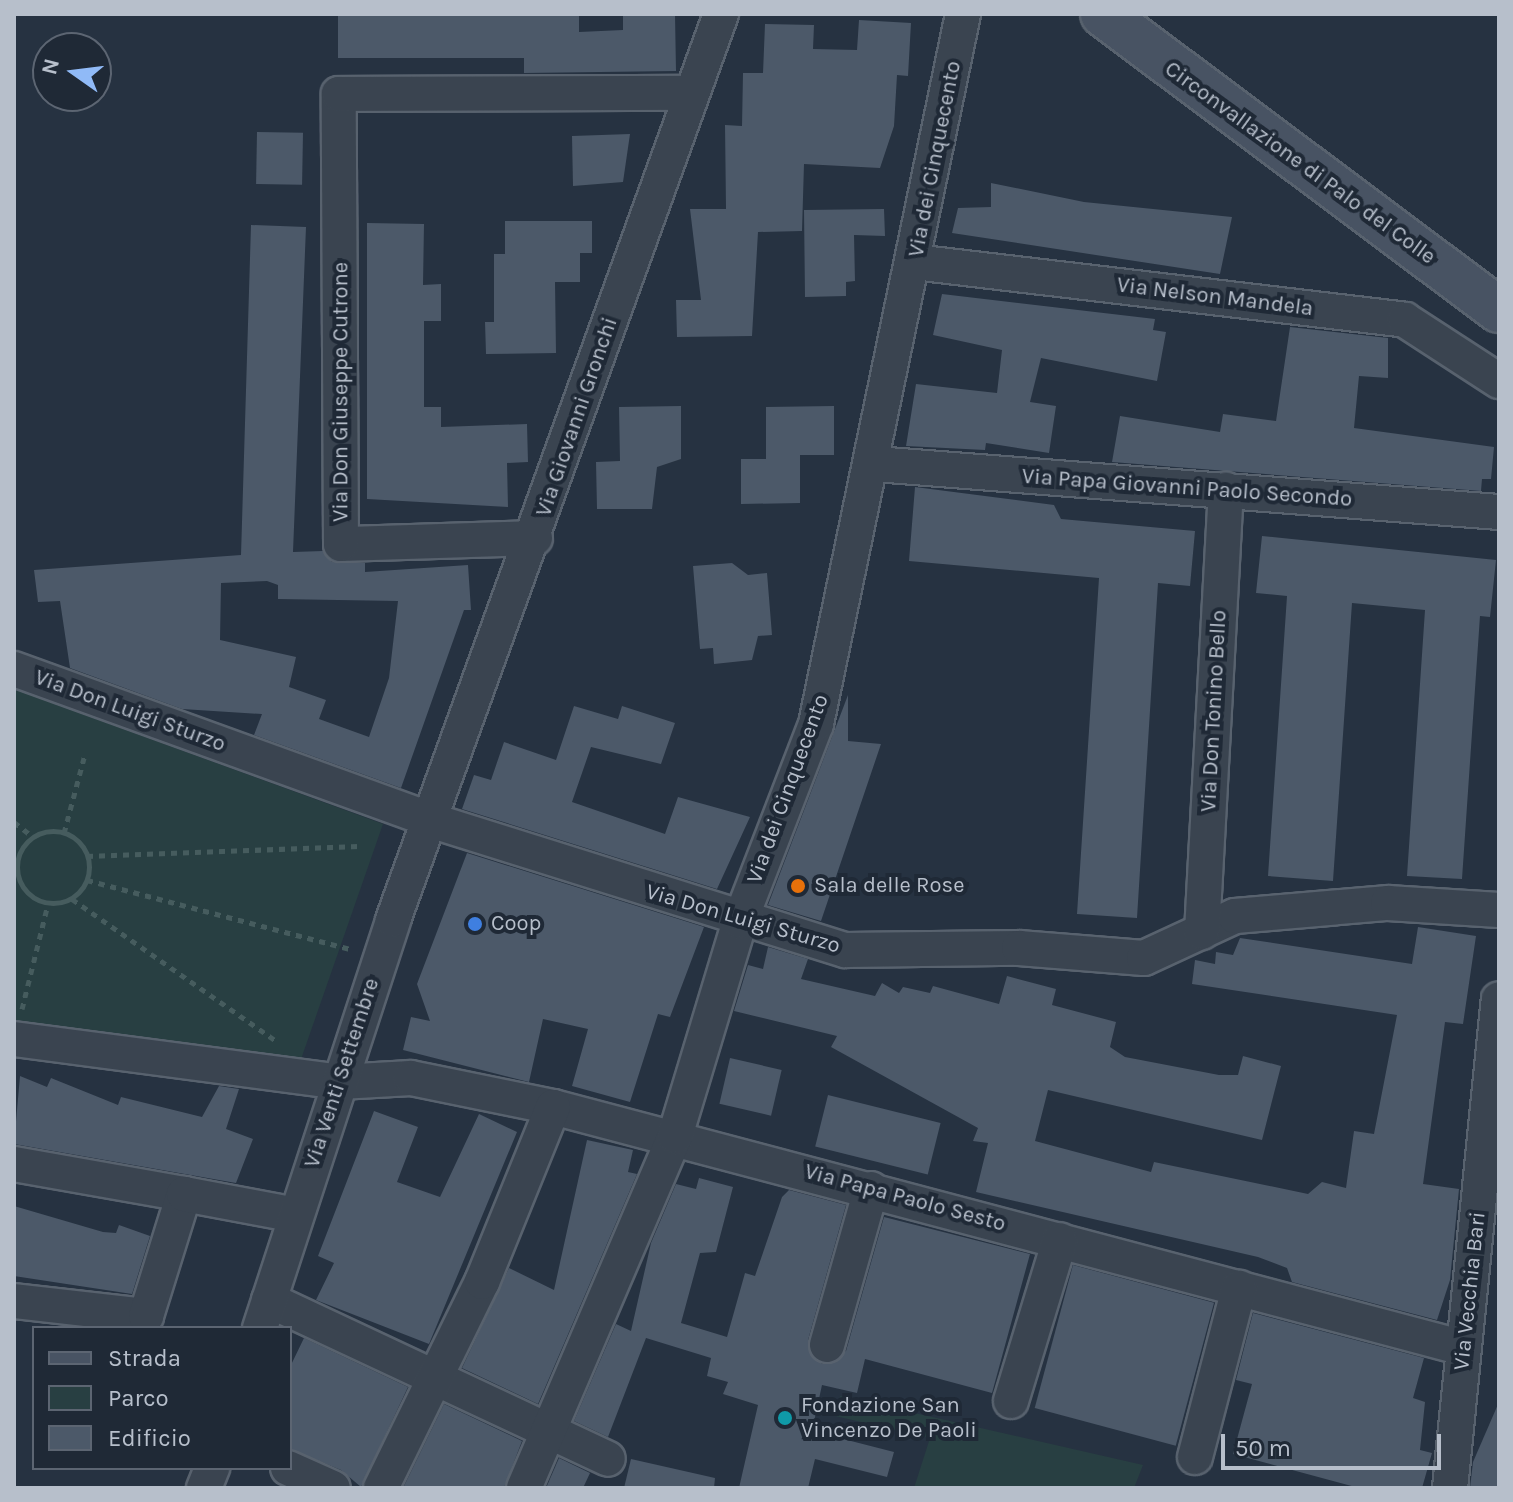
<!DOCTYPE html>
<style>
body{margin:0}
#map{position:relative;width:1513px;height:1502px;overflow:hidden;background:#263241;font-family:Karla,sans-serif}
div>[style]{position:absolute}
.green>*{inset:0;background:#283f42}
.building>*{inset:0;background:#4c5969;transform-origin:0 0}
.path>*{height:5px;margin-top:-2.5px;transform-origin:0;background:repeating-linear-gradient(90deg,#465c5e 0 6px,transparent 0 12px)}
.path>.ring{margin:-2.5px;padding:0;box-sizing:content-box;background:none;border:5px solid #465c5e;border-radius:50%}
.roads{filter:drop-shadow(2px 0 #58626e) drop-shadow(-2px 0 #58626e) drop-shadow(0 2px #58626e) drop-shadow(0 -2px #58626e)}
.street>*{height:34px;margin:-17px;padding:0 17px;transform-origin:17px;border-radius:17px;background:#3a4450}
.secondary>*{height:44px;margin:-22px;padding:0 22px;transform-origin:22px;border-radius:22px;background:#485363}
.dots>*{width:22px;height:22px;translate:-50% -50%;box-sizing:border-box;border:4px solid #1f2936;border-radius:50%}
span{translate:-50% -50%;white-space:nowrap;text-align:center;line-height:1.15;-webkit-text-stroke:8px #1f2936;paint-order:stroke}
.street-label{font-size:22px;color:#b7bfcb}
.poi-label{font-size:22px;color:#b7bfcb}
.left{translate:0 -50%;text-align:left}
.frame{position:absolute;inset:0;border:16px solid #b7bfcb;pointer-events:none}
.legend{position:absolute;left:32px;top:1326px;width:260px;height:144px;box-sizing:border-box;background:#1f2936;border:2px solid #5c6572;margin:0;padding:10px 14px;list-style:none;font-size:24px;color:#b7bfcb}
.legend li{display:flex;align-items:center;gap:16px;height:40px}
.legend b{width:40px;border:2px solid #5c6572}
.north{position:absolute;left:32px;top:32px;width:80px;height:80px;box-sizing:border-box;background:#1f2936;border:2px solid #5c6572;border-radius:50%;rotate:284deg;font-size:22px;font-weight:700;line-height:32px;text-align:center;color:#b7bfcb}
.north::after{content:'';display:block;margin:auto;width:28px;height:36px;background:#90baf7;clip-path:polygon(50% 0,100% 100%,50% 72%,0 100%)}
.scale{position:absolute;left:1221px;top:1434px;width:220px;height:36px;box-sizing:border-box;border:4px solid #b7bfcb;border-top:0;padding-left:10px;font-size:24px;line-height:28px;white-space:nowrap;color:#b7bfcb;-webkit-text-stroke:6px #1f2936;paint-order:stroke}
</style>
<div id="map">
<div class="green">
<i style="clip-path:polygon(14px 689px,383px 824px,299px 1065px,14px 1021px)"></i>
<i style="clip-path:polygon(840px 1396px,1143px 1465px,1134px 1488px,914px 1488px,930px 1438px,835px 1416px)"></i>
</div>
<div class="building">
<i style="clip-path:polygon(338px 14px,579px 14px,579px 32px,623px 30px,623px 14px,675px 14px,676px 71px,524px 73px,524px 58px,338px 58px)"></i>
<i style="clip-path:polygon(859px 20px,911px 23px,908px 76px,897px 75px,894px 126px,880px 168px,804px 164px,802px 231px,758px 232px,752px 336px,677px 337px,676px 300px,701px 300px,690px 209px,726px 209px,725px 125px,742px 126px,743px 73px,763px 73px,765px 24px,814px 25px,813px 49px,857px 50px)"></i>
<i style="left:257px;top:132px;width:46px;height:52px;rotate:1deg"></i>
<i style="clip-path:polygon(630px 134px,623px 182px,573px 186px,572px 136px)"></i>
<i style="clip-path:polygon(991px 183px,1084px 202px,1232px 217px,1220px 274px,952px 233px,958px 208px,991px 207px)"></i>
<i style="clip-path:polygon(884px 209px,885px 236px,854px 235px,855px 281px,846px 282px,846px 296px,805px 297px,804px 210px)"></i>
<i style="clip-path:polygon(505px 221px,592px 221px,592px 253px,580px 253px,580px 282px,555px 282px,556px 353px,486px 354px,485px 322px,494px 322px,494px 254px,505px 254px)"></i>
<i style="clip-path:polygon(367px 223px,424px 224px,423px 285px,441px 284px,441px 321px,424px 321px,424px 407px,441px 407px,441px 427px,527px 424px,528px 462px,507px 463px,508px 507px,367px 499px)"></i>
<i style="clip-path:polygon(evenodd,251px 225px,306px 227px,293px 552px,323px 551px,332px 562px,365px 563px,365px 572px,468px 565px,471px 610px,464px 610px,401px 788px,254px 735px,262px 714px,182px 709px,70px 668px,60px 601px,38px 602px,34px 570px,241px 555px,251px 225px,267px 581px,278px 585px,278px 599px,398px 601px,389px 678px,369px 737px,319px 719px,326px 700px,289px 687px,296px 657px,220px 640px,221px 583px,267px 581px)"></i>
<i style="clip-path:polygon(942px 294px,1155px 319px,1153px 330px,1166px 332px,1157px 381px,1041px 358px,1030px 402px,1056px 406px,1049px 453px,986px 443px,985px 450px,906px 446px,916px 384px,997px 393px,1002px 350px,933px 335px)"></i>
<i style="clip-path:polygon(1290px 327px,1388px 338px,1388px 378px,1359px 376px,1354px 428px,1494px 447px,1491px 479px,1482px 479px,1481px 491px,1112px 462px,1120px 416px,1220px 432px,1223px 414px,1276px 421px)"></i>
<i style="clip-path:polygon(681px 406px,681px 459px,657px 467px,652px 509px,597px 509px,596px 462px,620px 461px,619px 407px)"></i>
<i style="clip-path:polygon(834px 406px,834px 455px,800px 455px,800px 503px,741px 504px,741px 459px,766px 459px,766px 407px)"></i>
<i style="clip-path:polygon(915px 487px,1054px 505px,1061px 519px,1195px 531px,1190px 586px,1158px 583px,1137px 918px,1077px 914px,1099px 578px,909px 561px)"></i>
<i style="clip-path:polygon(1262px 536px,1496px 560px,1490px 617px,1480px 616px,1462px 879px,1407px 876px,1425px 610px,1352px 603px,1333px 881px,1268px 876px,1287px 596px,1256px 593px)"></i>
<i style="clip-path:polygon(732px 563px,748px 575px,767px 573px,772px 635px,758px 636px,752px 660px,714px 664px,713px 648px,700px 649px,693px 566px)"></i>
<i style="clip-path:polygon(848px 695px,848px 741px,881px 744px,821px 921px,768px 905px)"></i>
<i style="clip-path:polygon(574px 706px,618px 719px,622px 706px,675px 723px,661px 764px,591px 747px,572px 802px,665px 834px,678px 797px,750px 817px,717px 889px,462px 809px,474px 775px,491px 780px,504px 742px,556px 760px)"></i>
<i style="clip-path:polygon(467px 853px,704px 927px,670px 1017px,658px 1014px,630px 1102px,572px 1086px,588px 1029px,543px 1019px,529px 1082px,403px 1050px,411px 1017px,430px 1021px,417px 984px)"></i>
<i style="clip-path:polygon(1418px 927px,1476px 936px,1463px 1024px,1445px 1022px,1423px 1184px,1459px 1189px,1450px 1280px,1437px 1320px,1292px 1282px,1287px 1268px,1258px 1257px,976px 1192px,988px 1143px,973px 1141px,978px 1128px,831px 1047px,837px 1036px,734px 1011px,748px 965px,763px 969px,768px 947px,808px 959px,801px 979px,875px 996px,882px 983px,899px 993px,903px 987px,930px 993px,933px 986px,999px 1004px,1007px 976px,1056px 989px,1052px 1005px,1116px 1022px,1110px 1047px,1125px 1057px,1219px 1075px,1238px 1075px,1243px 1056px,1281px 1066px,1262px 1140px,1048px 1090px,1035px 1141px,1151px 1172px,1154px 1162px,1308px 1194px,1322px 1182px,1346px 1188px,1354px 1131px,1374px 1134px,1397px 1015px,1192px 984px,1195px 960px,1215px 964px,1216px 952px,1233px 955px,1240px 938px,1412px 964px)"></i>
<i style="left:730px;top:1058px;width:53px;height:47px;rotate:13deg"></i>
<i style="clip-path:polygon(20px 1076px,47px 1087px,51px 1078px,118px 1105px,121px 1097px,202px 1117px,219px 1086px,239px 1089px,226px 1129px,253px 1139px,236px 1183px,14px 1144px)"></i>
<i style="left:828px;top:1095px;width:116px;height:53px;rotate:14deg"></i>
<i style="clip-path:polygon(374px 1111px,418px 1127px,397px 1182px,440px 1197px,479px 1114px,517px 1132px,429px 1344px,316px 1300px,334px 1263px,318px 1256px)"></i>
<i style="clip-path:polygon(587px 1140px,633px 1150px,628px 1172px,637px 1174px,538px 1404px,462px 1368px,509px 1268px,554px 1290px)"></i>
<i style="clip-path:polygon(699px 1178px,733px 1187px,716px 1252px,700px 1253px,681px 1323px,727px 1337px,745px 1273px,755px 1276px,782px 1197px,789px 1190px,846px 1205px,808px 1340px,822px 1364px,846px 1351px,884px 1217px,1030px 1254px,992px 1393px,865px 1359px,857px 1393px,822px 1385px,812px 1431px,894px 1452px,887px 1477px,815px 1459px,808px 1488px,739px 1488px,758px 1405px,723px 1394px,728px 1382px,707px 1376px,711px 1358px,646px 1338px,608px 1437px,574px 1421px,616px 1324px,631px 1331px,651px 1243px,676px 1184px,696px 1189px)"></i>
<i style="clip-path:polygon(14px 1206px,103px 1232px,116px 1233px,119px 1225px,150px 1236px,132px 1294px,14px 1276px)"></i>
<i style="left:1073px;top:1265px;width:146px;height:148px;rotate:15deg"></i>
<i style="clip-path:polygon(1253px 1313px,1424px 1358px,1413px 1398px,1425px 1402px,1420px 1450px,1432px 1453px,1422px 1488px,1359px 1488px,1233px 1454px,1252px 1384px,1236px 1380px)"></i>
<i style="clip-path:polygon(304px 1338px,408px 1387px,361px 1487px,341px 1470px,290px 1449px,290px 1367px)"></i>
<i style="clip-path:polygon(1499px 1402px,1499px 1488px,1470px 1488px,1473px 1462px)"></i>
<i style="clip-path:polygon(444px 1404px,522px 1441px,504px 1488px,403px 1488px)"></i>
<i style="clip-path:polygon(559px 1458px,590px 1473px,583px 1488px,546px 1488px)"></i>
<i style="clip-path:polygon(631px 1459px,715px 1478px,714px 1488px,624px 1488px)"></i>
</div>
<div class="path">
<i style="left:14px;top:822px;width:24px;rotate:38deg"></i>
<i class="ring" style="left:17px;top:831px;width:67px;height:67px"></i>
<i style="left:64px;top:833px;width:82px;rotate:-75.1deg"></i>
<i style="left:87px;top:856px;width:272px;rotate:-2.1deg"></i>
<i style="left:87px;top:880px;width:275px;rotate:14.7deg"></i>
<i style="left:72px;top:899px;width:251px;rotate:34.8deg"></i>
<i style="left:22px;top:1009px;width:108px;rotate:-76.1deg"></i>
</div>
<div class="roads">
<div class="street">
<i style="left:914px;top:262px;width:494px;rotate:6.7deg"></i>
<i style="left:1405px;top:320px;width:112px;rotate:33deg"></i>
<i style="left:875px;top:464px;width:626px;rotate:4.4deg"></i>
<i style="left:535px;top:538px;width:194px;rotate:178.2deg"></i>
<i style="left:341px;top:544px;width:450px;rotate:-90.3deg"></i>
<i style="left:339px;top:94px;width:351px;rotate:-0.2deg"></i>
<i style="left:14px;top:669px;width:443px;rotate:19.9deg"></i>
<i style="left:430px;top:820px;width:435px;rotate:17.4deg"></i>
<i style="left:845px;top:950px;width:174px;rotate:-0.7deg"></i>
<i style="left:1019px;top:948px;width:125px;rotate:4.6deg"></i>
<i style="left:1144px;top:958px;width:100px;rotate:-24.8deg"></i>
<i style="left:1235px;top:916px;width:154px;rotate:-4.9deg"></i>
<i style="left:1388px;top:903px;width:111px;rotate:3.6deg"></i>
<i style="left:1202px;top:932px;width:443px;rotate:-86.9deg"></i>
<i style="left:14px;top:1039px;width:329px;rotate:7.5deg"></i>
<i style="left:340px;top:1082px;width:71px;rotate:-3.2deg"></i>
<i style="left:411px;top:1078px;width:145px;rotate:11.5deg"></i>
<i style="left:553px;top:1107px;width:942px;rotate:14.82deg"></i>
<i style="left:14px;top:1164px;width:173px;rotate:10deg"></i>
<i style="left:269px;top:1300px;width:374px;rotate:25.1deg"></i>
<i style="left:14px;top:1301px;width:133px;rotate:6.5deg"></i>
<i style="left:146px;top:1316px;width:128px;rotate:-72.7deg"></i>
<i style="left:184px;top:1194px;width:114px;rotate:10.6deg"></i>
<i style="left:260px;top:1328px;width:429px;rotate:-71.9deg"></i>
<i style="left:393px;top:920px;width:964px;rotate:-70.1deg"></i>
<i style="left:827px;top:1345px;width:162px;rotate:-74.2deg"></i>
<i style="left:1011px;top:1401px;width:168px;rotate:-73.1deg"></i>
<i style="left:1195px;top:1457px;width:175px;rotate:-75.4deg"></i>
<i style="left:288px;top:1468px;width:49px;rotate:24deg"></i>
<i style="left:204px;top:1488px;width:22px;rotate:-68deg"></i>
<i style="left:381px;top:1488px;width:229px;rotate:-63.9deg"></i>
<i style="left:482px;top:1282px;width:189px;rotate:-67.9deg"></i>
<i style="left:524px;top:1488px;width:383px;rotate:-66.8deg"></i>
<i style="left:675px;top:1136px;width:225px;rotate:-73.2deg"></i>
<i style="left:740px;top:921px;width:211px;rotate:-68.9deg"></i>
<i style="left:816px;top:724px;width:725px;rotate:-78.3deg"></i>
<i style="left:1450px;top:1488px;width:491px;rotate:-84.3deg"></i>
</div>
<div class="secondary">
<i style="left:1103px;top:14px;width:494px;rotate:36.8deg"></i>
</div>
</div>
<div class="dots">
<i style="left:798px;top:886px;background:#e8710a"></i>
<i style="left:475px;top:924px;background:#3f7fe0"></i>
<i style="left:785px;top:1418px;background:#0f9aa8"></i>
</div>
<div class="street-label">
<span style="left:935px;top:159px;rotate:-79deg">Via dei Cinquecento</span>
<span style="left:1300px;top:163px;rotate:36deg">Circonvallazione di Palo del Colle</span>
<span style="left:1215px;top:297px;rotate:7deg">Via Nelson Mandela</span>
<span style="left:341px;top:392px;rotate:-90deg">Via Don Giuseppe Cutrone</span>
<span style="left:577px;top:417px;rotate:-71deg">Via Giovanni Gronchi</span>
<span style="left:1187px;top:488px;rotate:4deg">Via Papa Giovanni Paolo Secondo</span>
<span style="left:130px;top:711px;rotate:20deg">Via Don Luigi Sturzo</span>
<span style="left:1214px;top:711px;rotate:-87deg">Via Don Tonino Bello</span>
<span style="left:788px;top:789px;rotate:-70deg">Via dei Cinquecento</span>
<span style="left:743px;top:919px;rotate:16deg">Via Don Luigi Sturzo</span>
<span style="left:342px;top:1073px;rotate:-72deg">Via Venti Settembre</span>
<span style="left:905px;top:1198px;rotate:15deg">Via Papa Paolo Sesto</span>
<span style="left:1470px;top:1291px;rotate:-84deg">Via Vecchia Bari</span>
</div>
<div class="poi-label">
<span class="left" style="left:814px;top:886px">Sala delle Rose</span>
<span class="left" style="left:491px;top:924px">Coop</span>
<span class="left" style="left:801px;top:1418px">Fondazione San<br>Vincenzo De Paoli</span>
</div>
<div class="frame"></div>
<ul class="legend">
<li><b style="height:10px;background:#485363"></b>Strada</li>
<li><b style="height:22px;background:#283f42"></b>Parco</li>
<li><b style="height:22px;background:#4c5969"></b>Edificio</li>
</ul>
<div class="north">N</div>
<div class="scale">50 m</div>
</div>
